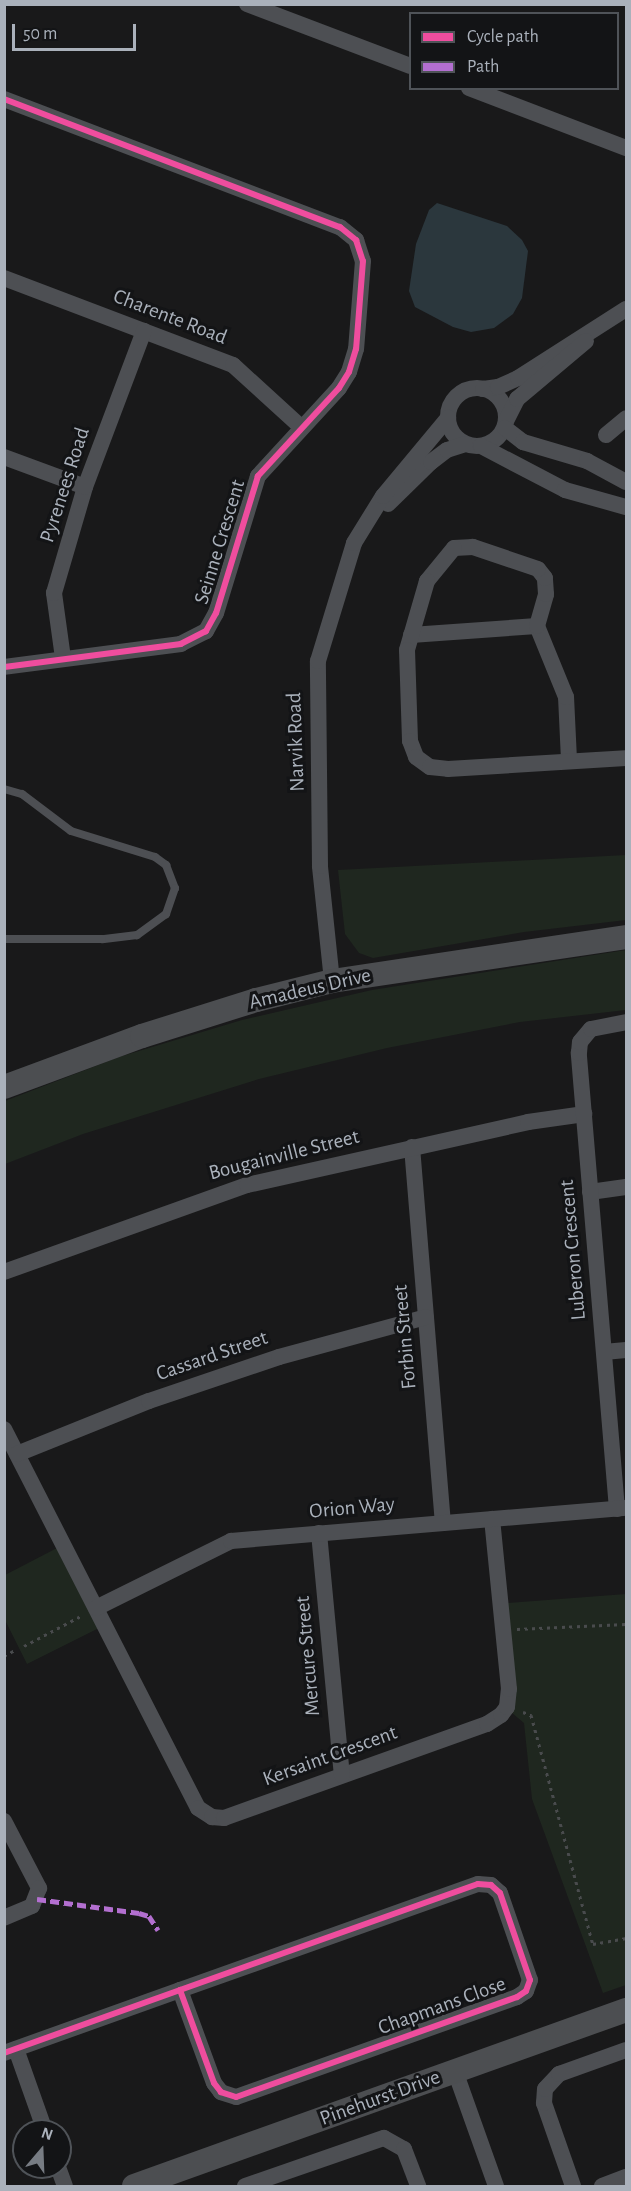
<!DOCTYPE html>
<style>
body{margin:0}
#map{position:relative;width:631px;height:2191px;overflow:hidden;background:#19191a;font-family:"Alegreya Sans",sans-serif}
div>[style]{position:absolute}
.green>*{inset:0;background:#1f271f}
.water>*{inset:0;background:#2b373d}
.path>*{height:3px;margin-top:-1.5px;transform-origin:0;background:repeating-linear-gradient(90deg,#494b4d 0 3px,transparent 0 7.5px)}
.lane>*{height:8px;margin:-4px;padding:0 4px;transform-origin:4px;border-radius:4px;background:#4d4f53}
.street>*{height:16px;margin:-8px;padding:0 8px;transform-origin:8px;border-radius:8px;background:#4d4f53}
.street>.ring{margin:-8px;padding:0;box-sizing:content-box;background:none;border:16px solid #4d4f53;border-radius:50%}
.secondary>*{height:24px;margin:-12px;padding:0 12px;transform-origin:12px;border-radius:12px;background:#4c4e51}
.quiet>*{height:4.5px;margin-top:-2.25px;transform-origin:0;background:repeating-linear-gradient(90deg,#b36fd0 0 9px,transparent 0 13.5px)}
.cycleway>*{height:6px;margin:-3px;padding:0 3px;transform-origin:3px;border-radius:3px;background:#ef4d9e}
span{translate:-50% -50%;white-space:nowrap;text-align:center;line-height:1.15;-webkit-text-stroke:6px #131416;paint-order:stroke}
.street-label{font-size:21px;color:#aab1bb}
.frame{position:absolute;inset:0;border:6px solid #aab1bb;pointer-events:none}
.legend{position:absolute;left:409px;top:12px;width:210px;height:78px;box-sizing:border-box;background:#131416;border:2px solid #4f5358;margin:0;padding:8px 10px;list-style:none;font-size:18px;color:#aab1bb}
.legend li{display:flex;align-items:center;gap:12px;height:30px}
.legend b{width:30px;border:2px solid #4f5358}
.north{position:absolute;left:12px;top:2119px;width:60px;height:60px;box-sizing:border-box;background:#131416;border:2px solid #4f5358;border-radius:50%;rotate:19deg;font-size:16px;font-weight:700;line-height:24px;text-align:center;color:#aab1bb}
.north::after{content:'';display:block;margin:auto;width:21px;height:27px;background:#777c83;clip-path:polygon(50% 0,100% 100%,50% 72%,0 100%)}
.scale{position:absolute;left:12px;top:24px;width:124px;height:27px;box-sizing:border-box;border:3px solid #aab1bb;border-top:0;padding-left:8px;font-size:18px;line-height:21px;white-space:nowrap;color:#aab1bb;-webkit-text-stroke:4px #131416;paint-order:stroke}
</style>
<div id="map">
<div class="green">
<i style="clip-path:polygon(626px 855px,626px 920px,524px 932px,373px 958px,359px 953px,345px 934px,338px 870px)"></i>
<i style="clip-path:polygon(626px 950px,626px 1010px,520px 1022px,387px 1048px,259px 1079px,83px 1134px,5px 1164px,5px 1101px,119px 1057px,242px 1020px,372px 990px)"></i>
<i style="clip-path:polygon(57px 1548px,99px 1628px,27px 1664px,5px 1620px,5px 1575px)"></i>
<i style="clip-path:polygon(626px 1594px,626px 1985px,603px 1993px,532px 1799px,524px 1723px,512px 1713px,507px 1603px)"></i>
</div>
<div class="water">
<i style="clip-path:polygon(437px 203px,507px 226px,522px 240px,528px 251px,522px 298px,513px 314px,494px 328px,471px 332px,453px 327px,415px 307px,409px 291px,416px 244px,429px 210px)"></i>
</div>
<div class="path">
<i style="left:517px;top:1629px;width:109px;rotate:-2.6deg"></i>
<i style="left:24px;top:1646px;width:64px;rotate:-27.8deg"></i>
<i style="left:4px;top:1656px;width:13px;rotate:-29deg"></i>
<i style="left:523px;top:1712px;width:9px;rotate:21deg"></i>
<i style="left:531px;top:1715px;width:237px;rotate:74.9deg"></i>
<i style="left:593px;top:1944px;width:34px;rotate:-10deg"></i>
</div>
<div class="lane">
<i style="left:4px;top:789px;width:19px;rotate:16deg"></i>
<i style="left:22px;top:794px;width:61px;rotate:37.1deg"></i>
<i style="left:71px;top:831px;width:88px;rotate:17.2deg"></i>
<i style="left:155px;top:857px;width:14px;rotate:36deg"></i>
<i style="left:166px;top:865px;width:25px;rotate:69deg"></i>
<i style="left:175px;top:888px;width:28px;rotate:109deg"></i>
<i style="left:166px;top:914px;width:36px;rotate:144deg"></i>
<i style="left:137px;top:935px;width:35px;rotate:173deg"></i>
<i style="left:102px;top:939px;width:98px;rotate:180deg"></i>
</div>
<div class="street">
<i style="left:247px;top:4px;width:174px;rotate:20.8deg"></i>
<i style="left:469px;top:88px;width:168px;rotate:20.9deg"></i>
<i style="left:4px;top:99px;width:360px;rotate:20.9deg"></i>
<i style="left:340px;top:227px;width:21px;rotate:39deg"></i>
<i style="left:356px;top:240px;width:22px;rotate:72deg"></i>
<i style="left:363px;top:261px;width:88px;rotate:94.5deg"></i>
<i style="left:356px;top:349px;width:24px;rotate:107deg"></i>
<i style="left:349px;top:372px;width:19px;rotate:122deg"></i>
<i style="left:339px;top:388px;width:120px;rotate:132.6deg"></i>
<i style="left:258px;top:476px;width:143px;rotate:107deg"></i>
<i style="left:216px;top:613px;width:21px;rotate:119deg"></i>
<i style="left:206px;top:631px;width:28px;rotate:153deg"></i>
<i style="left:181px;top:644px;width:178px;rotate:172.6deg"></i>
<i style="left:4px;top:278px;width:245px;rotate:20.8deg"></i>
<i style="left:233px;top:365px;width:93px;rotate:42.4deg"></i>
<i class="ring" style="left:448px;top:388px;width:42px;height:42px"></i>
<i style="left:483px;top:389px;width:15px;rotate:-8deg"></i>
<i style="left:498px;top:387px;width:22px;rotate:-24deg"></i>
<i style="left:518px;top:378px;width:128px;rotate:-32.6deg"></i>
<i style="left:506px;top:421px;width:25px;rotate:-63deg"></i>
<i style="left:517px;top:399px;width:90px;rotate:-40deg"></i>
<i style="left:505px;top:428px;width:23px;rotate:38deg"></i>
<i style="left:523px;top:442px;width:67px;rotate:16.5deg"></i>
<i style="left:587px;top:461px;width:44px;rotate:28.3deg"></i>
<i style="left:606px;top:435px;width:26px;rotate:-40deg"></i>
<i style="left:481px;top:446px;width:95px;rotate:27.6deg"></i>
<i style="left:565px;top:490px;width:63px;rotate:15.6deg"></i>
<i style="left:4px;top:457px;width:86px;rotate:20.3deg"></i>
<i style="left:388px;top:504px;width:60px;rotate:-44.3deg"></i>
<i style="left:431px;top:462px;width:20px;rotate:-37deg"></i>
<i style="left:447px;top:450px;width:19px;rotate:-18deg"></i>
<i style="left:411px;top:635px;width:126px;rotate:-4.1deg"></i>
<i style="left:63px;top:658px;width:66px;rotate:-97.9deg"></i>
<i style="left:54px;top:593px;width:110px;rotate:-73.7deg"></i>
<i style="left:85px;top:487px;width:167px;rotate:-69.3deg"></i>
<i style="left:569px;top:760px;width:63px;rotate:-92.7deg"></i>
<i style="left:566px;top:697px;width:77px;rotate:-112.2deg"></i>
<i style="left:537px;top:626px;width:33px;rotate:-74deg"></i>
<i style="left:546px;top:594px;width:16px;rotate:-94deg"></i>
<i style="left:545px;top:578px;width:11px;rotate:-128deg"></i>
<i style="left:538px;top:569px;width:69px;rotate:-161.3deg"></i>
<i style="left:473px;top:547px;width:19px;rotate:177deg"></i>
<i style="left:454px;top:548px;width:43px;rotate:129.3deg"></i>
<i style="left:427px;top:581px;width:72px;rotate:106.2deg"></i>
<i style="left:407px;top:650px;width:91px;rotate:88.1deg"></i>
<i style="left:410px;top:741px;width:17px;rotate:69deg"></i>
<i style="left:416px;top:757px;width:17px;rotate:36deg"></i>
<i style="left:430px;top:767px;width:18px;rotate:6deg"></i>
<i style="left:448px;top:769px;width:178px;rotate:-3.5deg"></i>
<i style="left:332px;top:981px;width:116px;rotate:-96deg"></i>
<i style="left:320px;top:866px;width:205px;rotate:-90.6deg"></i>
<i style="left:318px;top:661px;width:123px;rotate:-73deg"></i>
<i style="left:354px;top:543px;width:55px;rotate:-58.3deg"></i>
<i style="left:383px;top:496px;width:102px;rotate:-50.2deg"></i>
<i style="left:412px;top:1147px;width:377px;rotate:85.3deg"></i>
<i style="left:590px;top:1192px;width:36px;rotate:-8deg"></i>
<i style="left:4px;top:1272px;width:258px;rotate:-19.7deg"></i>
<i style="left:247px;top:1185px;width:288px;rotate:-12.6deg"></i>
<i style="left:528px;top:1122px;width:57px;rotate:-8.1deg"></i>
<i style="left:604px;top:1352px;width:22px;rotate:-5deg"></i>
<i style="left:4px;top:1429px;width:426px;rotate:62.9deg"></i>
<i style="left:198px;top:1808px;width:17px;rotate:33deg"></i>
<i style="left:212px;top:1817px;width:12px;rotate:5deg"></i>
<i style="left:224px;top:1818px;width:279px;rotate:-19.7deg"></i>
<i style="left:487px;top:1724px;width:17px;rotate:-33deg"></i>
<i style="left:501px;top:1715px;width:10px;rotate:-53deg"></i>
<i style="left:507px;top:1707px;width:18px;rotate:-84deg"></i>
<i style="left:509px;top:1689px;width:171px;rotate:-95.7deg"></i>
<i style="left:17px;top:1454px;width:142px;rotate:-21.9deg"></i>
<i style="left:149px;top:1401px;width:137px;rotate:-18.7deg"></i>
<i style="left:279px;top:1357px;width:152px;rotate:-15.2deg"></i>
<i style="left:617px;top:1509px;width:458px;rotate:-94.8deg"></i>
<i style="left:579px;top:1053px;width:11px;rotate:-85deg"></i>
<i style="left:580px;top:1042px;width:17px;rotate:-50deg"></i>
<i style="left:591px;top:1029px;width:36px;rotate:-11deg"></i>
<i style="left:319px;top:1533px;width:243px;rotate:84.6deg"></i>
<i style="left:96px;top:1608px;width:151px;rotate:-26.4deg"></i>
<i style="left:231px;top:1541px;width:396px;rotate:-4.8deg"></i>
<i style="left:4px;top:1821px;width:76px;rotate:62.4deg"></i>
<i style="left:39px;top:1888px;width:19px;rotate:111deg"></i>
<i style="left:32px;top:1906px;width:30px;rotate:157deg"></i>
<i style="left:16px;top:2049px;width:87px;rotate:70.5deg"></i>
<i style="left:4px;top:2053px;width:187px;rotate:-19.7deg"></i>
<i style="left:180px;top:1990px;width:316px;rotate:-19.6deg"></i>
<i style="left:478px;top:1884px;width:13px;rotate:4deg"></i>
<i style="left:491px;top:1885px;width:12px;rotate:42deg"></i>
<i style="left:500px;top:1893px;width:92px;rotate:71deg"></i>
<i style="left:530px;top:1980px;width:12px;rotate:110deg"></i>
<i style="left:526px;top:1991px;width:11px;rotate:146deg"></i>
<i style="left:517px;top:1997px;width:298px;rotate:160.4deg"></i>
<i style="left:236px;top:2097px;width:16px;rotate:-162deg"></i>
<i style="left:221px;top:2092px;width:11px;rotate:-128deg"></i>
<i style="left:214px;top:2083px;width:99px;rotate:-110.1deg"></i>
<i style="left:455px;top:2071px;width:122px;rotate:70.4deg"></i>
<i style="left:58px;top:2167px;width:20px;rotate:70deg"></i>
<i style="left:245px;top:2186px;width:147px;rotate:-19.1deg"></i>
<i style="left:384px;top:2138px;width:23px;rotate:29deg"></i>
<i style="left:404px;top:2149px;width:40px;rotate:69deg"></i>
<i style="left:573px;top:2186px;width:88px;rotate:-109.3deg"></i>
<i style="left:544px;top:2103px;width:14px;rotate:-86deg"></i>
<i style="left:545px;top:2089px;width:21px;rotate:-47deg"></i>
<i style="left:559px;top:2074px;width:71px;rotate:-19.7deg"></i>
<i style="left:602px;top:2186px;width:26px;rotate:-21deg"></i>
</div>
<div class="secondary">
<i style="left:4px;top:1087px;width:147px;rotate:-20.3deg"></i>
<i style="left:142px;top:1036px;width:120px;rotate:-17.5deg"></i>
<i style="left:256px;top:1000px;width:78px;rotate:-14deg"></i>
<i style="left:332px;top:981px;width:297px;rotate:-8.5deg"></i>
<i style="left:134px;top:2186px;width:523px;rotate:-19.68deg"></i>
</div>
<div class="quiet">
<i style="left:37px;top:1899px;width:103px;rotate:7.8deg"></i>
<i style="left:139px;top:1913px;width:10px;rotate:17deg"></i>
<i style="left:149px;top:1916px;width:17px;rotate:57deg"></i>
</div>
<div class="cycleway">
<i style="left:4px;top:99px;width:360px;rotate:20.9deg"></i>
<i style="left:340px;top:227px;width:21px;rotate:39deg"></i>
<i style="left:356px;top:240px;width:22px;rotate:72deg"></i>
<i style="left:363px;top:261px;width:88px;rotate:94.5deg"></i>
<i style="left:356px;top:349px;width:24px;rotate:107deg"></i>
<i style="left:349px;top:372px;width:19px;rotate:122deg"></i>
<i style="left:339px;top:388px;width:120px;rotate:132.6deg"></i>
<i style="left:258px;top:476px;width:143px;rotate:107deg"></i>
<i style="left:216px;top:613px;width:21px;rotate:119deg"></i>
<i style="left:206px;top:631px;width:28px;rotate:153deg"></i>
<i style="left:181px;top:644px;width:178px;rotate:172.6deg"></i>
<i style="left:4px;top:2053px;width:187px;rotate:-19.7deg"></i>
<i style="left:180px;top:1990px;width:316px;rotate:-19.6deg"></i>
<i style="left:478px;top:1884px;width:13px;rotate:4deg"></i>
<i style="left:491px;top:1885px;width:12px;rotate:42deg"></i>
<i style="left:500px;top:1893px;width:92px;rotate:71deg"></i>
<i style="left:530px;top:1980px;width:12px;rotate:110deg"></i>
<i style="left:526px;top:1991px;width:11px;rotate:146deg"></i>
<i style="left:517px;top:1997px;width:298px;rotate:160.4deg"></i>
<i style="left:236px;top:2097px;width:16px;rotate:-162deg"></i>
<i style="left:221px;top:2092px;width:11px;rotate:-128deg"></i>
<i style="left:214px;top:2083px;width:99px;rotate:-110.1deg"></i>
</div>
<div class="street-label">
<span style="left:170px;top:317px;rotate:21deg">Charente Road</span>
<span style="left:65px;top:485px;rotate:-72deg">Pyrenees Road</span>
<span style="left:220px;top:542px;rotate:-73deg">Seinne Crescent</span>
<span style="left:296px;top:742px;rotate:-92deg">Narvik Road</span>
<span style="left:310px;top:989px;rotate:-13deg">Amadeus Drive</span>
<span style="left:284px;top:1155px;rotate:-14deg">Bougainville Street</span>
<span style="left:573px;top:1250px;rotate:-95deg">Luberon Crescent</span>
<span style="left:405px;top:1337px;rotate:-95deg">Forbin Street</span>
<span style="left:212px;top:1356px;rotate:-19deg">Cassard Street</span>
<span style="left:352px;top:1508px;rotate:-5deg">Orion Way</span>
<span style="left:308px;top:1656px;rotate:-95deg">Mercure Street</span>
<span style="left:330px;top:1756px;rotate:-20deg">Kersaint Crescent</span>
<span style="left:442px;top:2006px;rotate:-20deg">Chapmans Close</span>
<span style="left:380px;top:2098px;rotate:-20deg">Pinehurst Drive</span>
</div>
<div class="frame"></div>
<ul class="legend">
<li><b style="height:8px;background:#ef4d9e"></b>Cycle path</li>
<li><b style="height:8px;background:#b36fd0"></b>Path</li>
</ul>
<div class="north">N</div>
<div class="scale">50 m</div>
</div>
